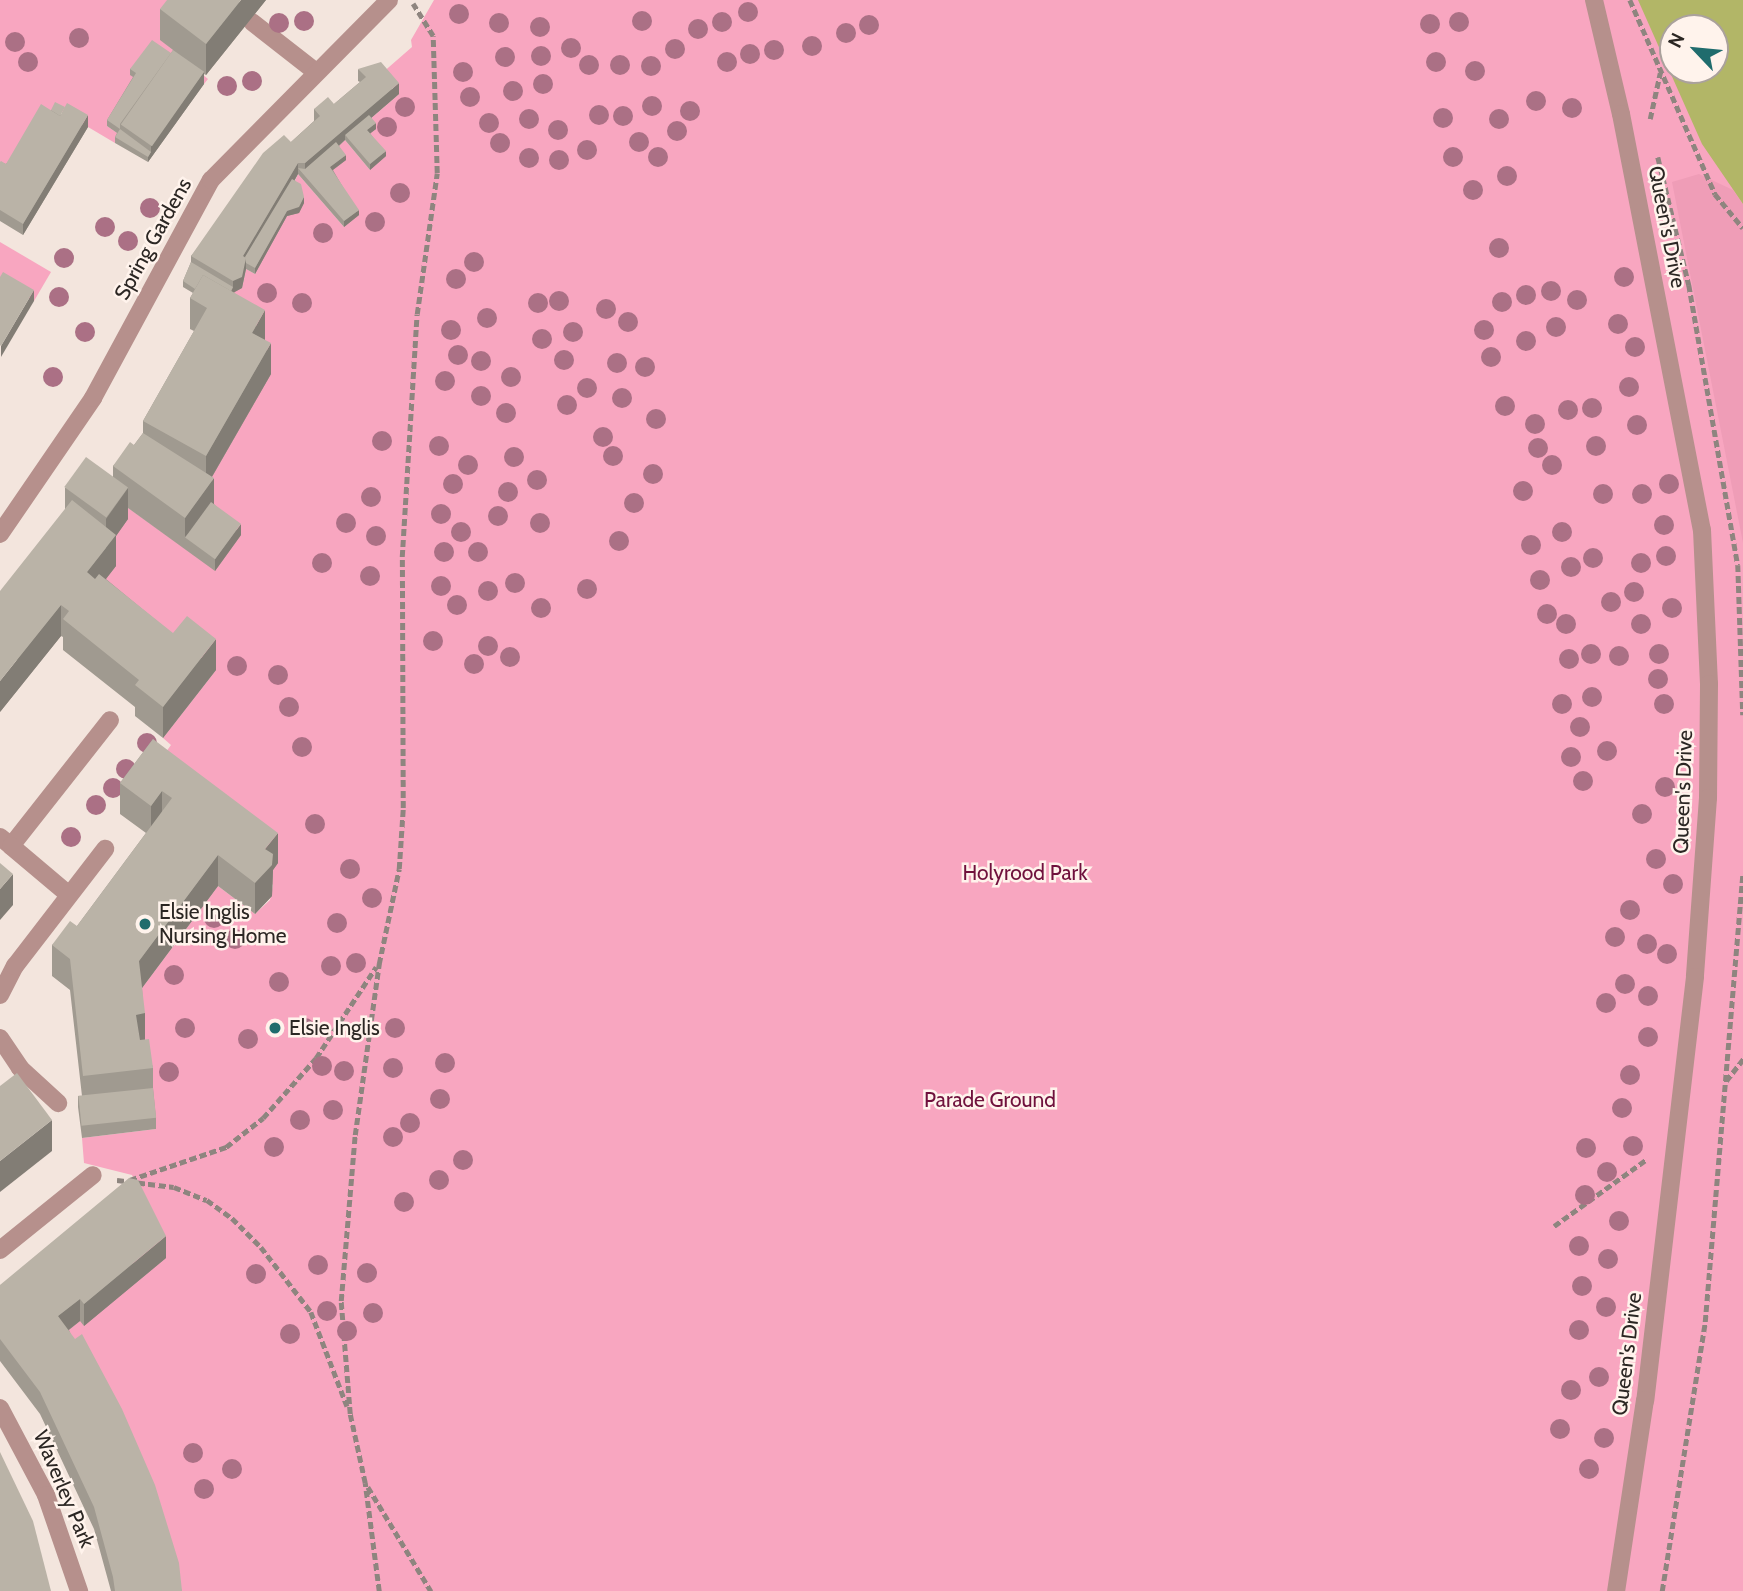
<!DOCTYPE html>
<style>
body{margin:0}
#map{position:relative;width:1743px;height:1591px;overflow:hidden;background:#f3e5dd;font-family:Cabin,sans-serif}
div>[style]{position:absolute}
.green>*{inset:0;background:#f8a6c0}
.forest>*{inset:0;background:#ef9db7}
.water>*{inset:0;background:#b2b667}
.path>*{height:4.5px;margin-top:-2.25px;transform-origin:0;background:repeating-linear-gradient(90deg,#8e857f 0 7px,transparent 0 10.5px)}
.minor>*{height:18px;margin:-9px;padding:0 9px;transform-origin:9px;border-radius:9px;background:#b6908c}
.trees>*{width:20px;height:20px;margin:-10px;border-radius:50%;background:#ab7085}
.wall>*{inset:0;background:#a09a90}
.shaded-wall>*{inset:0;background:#827d75;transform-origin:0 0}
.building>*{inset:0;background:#bab3a7;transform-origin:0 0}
.dots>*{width:19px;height:19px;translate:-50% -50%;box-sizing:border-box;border:4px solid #fff3ec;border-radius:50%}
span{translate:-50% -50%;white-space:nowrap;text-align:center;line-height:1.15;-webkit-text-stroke:5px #fff3ec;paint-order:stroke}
.street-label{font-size:21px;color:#2b2623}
.park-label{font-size:21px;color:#70113d}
.poi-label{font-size:21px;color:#2b2623}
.left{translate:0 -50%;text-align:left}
.north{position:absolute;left:1659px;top:14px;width:70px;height:70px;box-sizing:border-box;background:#fff3ec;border:2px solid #aaa19c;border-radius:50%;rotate:296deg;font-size:19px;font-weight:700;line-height:28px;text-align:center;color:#2b2623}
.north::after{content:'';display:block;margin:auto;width:24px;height:32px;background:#206c6d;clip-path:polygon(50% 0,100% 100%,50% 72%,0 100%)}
</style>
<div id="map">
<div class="green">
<i style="clip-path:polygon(0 0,192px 0,161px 40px,208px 79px,204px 84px,131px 75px,136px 79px,107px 126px,120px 135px,115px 143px,56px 108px,0 173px)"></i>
<i style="clip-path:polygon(evenodd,434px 0,1743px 0,1743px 1591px,179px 1591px,58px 1338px,80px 1321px,143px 1199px,132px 1175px,84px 1163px,82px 1138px,156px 1129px,139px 992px,218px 886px,255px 914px,270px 900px,273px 885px,153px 770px,171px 745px,163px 738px,216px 670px,99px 605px,113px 497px,215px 570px,240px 535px,211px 513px,203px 306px,242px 288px,246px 269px,255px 274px,298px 174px,344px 227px,330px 172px,336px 148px,345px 140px,370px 170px,369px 120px,399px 94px,381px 74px,412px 47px,411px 40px,434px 0,1673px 28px,1715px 28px,1715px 70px,1673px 70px,1673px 28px)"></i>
<i style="clip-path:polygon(0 242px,51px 272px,34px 301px,0 285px)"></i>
</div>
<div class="forest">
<i style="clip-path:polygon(1699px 174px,1733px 190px,1743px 204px,1743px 543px,1672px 182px)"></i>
</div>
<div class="water">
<i style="clip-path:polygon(evenodd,1638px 0,1743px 0,1743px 204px,1702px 144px,1638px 0,1673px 28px,1715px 28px,1715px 70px,1673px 70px,1673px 28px)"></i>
</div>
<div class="path">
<i style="left:1630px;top:0;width:212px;rotate:66.3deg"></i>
<i style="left:1715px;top:194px;width:44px;rotate:50.5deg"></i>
<i style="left:1650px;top:119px;width:47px;rotate:-77.7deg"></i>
<i style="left:1658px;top:157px;width:132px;rotate:76.4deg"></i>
<i style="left:1689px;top:285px;width:284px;rotate:80.1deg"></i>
<i style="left:1738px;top:565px;width:150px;rotate:88.1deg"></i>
<i style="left:1726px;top:1081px;width:28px;rotate:-52deg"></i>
<i style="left:117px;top:1180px;width:57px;rotate:7deg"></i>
<i style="left:174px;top:1187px;width:35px;rotate:22deg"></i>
<i style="left:207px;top:1200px;width:31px;rotate:36deg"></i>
<i style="left:232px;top:1218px;width:41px;rotate:45deg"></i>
<i style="left:261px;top:1247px;width:82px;rotate:52.4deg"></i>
<i style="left:311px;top:1312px;width:101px;rotate:69deg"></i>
<i style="left:130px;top:1180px;width:102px;rotate:-19deg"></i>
<i style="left:226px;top:1147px;width:47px;rotate:-38.1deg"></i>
<i style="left:263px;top:1118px;width:80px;rotate:-48.5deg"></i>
<i style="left:316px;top:1058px;width:109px;rotate:-56.6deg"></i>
<i style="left:1554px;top:1226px;width:115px;rotate:-35.8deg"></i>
<i style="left:368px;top:1487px;width:122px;rotate:58.8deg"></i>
<i style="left:379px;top:1591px;width:109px;rotate:-97.4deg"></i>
<i style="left:365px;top:1483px;width:71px;rotate:-102.3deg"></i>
<i style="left:350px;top:1414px;width:113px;rotate:-94.6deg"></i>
<i style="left:341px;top:1301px;width:167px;rotate:-85.2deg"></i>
<i style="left:355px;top:1135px;width:173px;rotate:-82deg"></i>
<i style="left:379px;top:964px;width:97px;rotate:-78.1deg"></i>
<i style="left:399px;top:869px;width:61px;rotate:-86.2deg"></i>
<i style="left:403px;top:808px;width:251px;rotate:-90.2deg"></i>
<i style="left:402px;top:557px;width:243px;rotate:-86.5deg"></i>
<i style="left:417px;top:314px;width:142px;rotate:-81.9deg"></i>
<i style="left:437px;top:173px;width:137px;rotate:-91.7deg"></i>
<i style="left:433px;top:36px;width:38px;rotate:-122deg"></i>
<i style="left:1662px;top:1591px;width:272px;rotate:-80.9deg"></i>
<i style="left:1705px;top:1322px;width:450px;rotate:-85.2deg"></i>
</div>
<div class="minor">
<i style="left:1594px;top:0;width:117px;rotate:76.7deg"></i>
<i style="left:1621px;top:114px;width:424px;rotate:79deg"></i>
<i style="left:1702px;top:530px;width:154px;rotate:87.4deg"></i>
<i style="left:1709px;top:684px;width:114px;rotate:90.5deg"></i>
<i style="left:1708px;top:798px;width:179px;rotate:94.2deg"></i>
<i style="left:1695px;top:977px;width:426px;rotate:96.7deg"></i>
<i style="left:1645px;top:1400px;width:193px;rotate:98.6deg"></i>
<i style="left:252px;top:22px;width:81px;rotate:38deg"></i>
<i style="left:0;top:534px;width:165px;rotate:-55.6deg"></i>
<i style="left:93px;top:398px;width:248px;rotate:-61.6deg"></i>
<i style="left:211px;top:180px;width:253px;rotate:-45.3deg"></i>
<i style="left:0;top:837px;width:14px;rotate:39deg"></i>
<i style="left:11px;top:846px;width:160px;rotate:-51.8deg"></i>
<i style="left:11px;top:846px;width:75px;rotate:40.1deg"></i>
<i style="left:0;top:995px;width:33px;rotate:-63deg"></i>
<i style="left:15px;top:966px;width:148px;rotate:-52.4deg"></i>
<i style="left:0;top:1038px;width:36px;rotate:56deg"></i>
<i style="left:20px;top:1068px;width:52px;rotate:42.6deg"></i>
<i style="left:0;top:1250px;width:119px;rotate:-38.9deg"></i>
<i style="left:0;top:1408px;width:98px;rotate:62.1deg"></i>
<i style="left:46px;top:1495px;width:102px;rotate:71deg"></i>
</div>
<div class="trees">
<i style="left:748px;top:12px"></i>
<i style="left:459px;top:14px"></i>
<i style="left:304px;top:21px"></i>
<i style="left:642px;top:21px"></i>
<i style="left:722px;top:22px"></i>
<i style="left:1459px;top:22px"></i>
<i style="left:279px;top:23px"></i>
<i style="left:499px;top:23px"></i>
<i style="left:1430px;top:24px"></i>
<i style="left:869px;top:25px"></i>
<i style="left:540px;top:27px"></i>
<i style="left:698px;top:29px"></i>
<i style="left:846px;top:33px"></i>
<i style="left:79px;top:38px"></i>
<i style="left:15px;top:42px"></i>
<i style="left:812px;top:46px"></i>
<i style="left:571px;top:48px"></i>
<i style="left:675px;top:49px"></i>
<i style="left:774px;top:50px"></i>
<i style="left:750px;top:54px"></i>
<i style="left:541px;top:56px"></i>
<i style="left:505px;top:57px"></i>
<i style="left:28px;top:62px"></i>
<i style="left:727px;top:62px"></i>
<i style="left:1436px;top:62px"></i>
<i style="left:589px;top:65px"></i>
<i style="left:620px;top:65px"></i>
<i style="left:651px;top:66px"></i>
<i style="left:1475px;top:71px"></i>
<i style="left:463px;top:72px"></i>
<i style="left:252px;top:81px"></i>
<i style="left:543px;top:84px"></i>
<i style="left:227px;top:86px"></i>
<i style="left:513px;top:91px"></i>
<i style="left:470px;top:97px"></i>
<i style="left:1536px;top:101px"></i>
<i style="left:652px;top:106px"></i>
<i style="left:405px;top:107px"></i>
<i style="left:1572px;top:108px"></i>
<i style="left:690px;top:111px"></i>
<i style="left:599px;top:115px"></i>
<i style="left:623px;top:116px"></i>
<i style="left:1443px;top:118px"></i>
<i style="left:529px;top:119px"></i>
<i style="left:1499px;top:119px"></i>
<i style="left:489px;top:123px"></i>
<i style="left:387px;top:127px"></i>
<i style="left:558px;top:130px"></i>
<i style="left:677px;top:131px"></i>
<i style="left:639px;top:142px"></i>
<i style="left:500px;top:143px"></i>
<i style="left:587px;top:150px"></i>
<i style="left:658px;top:157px"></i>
<i style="left:1453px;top:157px"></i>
<i style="left:529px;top:158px"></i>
<i style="left:559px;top:160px"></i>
<i style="left:1507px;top:176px"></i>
<i style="left:1473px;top:190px"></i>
<i style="left:400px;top:193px"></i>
<i style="left:150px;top:208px"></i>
<i style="left:375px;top:222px"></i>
<i style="left:105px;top:227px"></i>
<i style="left:323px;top:233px"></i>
<i style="left:128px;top:241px"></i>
<i style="left:1499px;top:248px"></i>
<i style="left:64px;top:258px"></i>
<i style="left:474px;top:262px"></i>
<i style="left:1624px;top:277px"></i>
<i style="left:456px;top:279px"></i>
<i style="left:1551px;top:291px"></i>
<i style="left:267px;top:293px"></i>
<i style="left:1526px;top:295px"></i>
<i style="left:59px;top:297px"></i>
<i style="left:1577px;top:300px"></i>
<i style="left:559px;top:301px"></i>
<i style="left:1502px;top:302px"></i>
<i style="left:302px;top:303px"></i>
<i style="left:538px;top:303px"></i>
<i style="left:606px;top:309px"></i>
<i style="left:487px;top:318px"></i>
<i style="left:628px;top:322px"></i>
<i style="left:1618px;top:324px"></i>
<i style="left:1556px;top:327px"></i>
<i style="left:451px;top:330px"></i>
<i style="left:1484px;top:330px"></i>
<i style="left:85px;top:332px"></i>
<i style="left:573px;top:332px"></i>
<i style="left:542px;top:339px"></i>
<i style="left:1526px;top:341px"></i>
<i style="left:1635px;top:347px"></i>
<i style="left:458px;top:355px"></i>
<i style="left:1491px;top:357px"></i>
<i style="left:564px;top:360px"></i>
<i style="left:481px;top:361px"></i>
<i style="left:617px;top:363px"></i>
<i style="left:645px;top:367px"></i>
<i style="left:53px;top:377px"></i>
<i style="left:511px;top:377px"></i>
<i style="left:445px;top:381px"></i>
<i style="left:1629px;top:387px"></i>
<i style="left:587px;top:388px"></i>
<i style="left:481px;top:396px"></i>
<i style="left:622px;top:398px"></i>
<i style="left:567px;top:405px"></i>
<i style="left:1505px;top:406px"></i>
<i style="left:1592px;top:408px"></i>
<i style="left:1568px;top:410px"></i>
<i style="left:506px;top:413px"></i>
<i style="left:656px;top:419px"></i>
<i style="left:1535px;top:424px"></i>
<i style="left:1637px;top:425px"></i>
<i style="left:603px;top:437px"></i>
<i style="left:382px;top:441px"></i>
<i style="left:439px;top:446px"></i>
<i style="left:1596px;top:446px"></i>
<i style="left:1538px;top:448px"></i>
<i style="left:613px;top:456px"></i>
<i style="left:514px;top:457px"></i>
<i style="left:468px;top:465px"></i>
<i style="left:1552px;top:465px"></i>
<i style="left:653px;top:474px"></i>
<i style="left:537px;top:480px"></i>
<i style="left:453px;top:484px"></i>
<i style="left:1669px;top:484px"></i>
<i style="left:1523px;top:491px"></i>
<i style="left:508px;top:492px"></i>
<i style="left:1603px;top:494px"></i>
<i style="left:1642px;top:494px"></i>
<i style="left:371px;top:497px"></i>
<i style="left:634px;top:503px"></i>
<i style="left:441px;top:514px"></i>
<i style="left:498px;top:516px"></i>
<i style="left:346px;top:523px"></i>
<i style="left:540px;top:523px"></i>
<i style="left:1664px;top:525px"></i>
<i style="left:461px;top:532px"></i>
<i style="left:1562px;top:532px"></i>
<i style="left:376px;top:536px"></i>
<i style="left:619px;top:541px"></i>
<i style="left:1531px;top:545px"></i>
<i style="left:444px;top:552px"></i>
<i style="left:478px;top:552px"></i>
<i style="left:1666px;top:556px"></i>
<i style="left:1593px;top:558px"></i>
<i style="left:322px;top:563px"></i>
<i style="left:1641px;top:563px"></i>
<i style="left:1571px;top:567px"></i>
<i style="left:370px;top:576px"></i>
<i style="left:1540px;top:580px"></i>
<i style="left:515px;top:583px"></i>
<i style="left:441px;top:586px"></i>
<i style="left:587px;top:589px"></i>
<i style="left:488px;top:591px"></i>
<i style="left:1634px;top:592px"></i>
<i style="left:1611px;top:602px"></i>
<i style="left:457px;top:605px"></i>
<i style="left:541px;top:608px"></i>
<i style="left:1672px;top:608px"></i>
<i style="left:1547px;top:614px"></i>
<i style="left:1566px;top:624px"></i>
<i style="left:1641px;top:624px"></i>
<i style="left:433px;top:641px"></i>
<i style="left:488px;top:646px"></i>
<i style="left:1591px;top:654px"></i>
<i style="left:1659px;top:654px"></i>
<i style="left:1619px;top:656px"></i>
<i style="left:510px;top:657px"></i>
<i style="left:1569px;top:659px"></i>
<i style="left:474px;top:664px"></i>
<i style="left:237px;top:666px"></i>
<i style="left:278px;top:675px"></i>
<i style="left:1658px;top:679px"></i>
<i style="left:1592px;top:697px"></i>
<i style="left:1562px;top:704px"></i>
<i style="left:1664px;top:704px"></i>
<i style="left:289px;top:707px"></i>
<i style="left:1580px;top:727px"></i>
<i style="left:147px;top:743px"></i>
<i style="left:302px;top:747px"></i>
<i style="left:1607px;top:751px"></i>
<i style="left:1571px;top:757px"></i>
<i style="left:126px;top:769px"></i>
<i style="left:1583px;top:781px"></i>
<i style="left:1665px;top:787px"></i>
<i style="left:113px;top:788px"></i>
<i style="left:96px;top:805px"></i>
<i style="left:1642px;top:814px"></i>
<i style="left:315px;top:824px"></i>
<i style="left:71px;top:837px"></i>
<i style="left:1656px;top:859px"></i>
<i style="left:350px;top:869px"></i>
<i style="left:1673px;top:884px"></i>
<i style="left:372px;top:898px"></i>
<i style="left:1630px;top:910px"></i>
<i style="left:214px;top:918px"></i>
<i style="left:337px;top:923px"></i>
<i style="left:1615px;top:937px"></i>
<i style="left:235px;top:939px"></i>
<i style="left:1647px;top:944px"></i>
<i style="left:1667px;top:954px"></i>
<i style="left:356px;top:963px"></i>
<i style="left:331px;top:966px"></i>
<i style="left:174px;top:975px"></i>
<i style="left:279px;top:982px"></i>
<i style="left:1625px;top:984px"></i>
<i style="left:1648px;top:996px"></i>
<i style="left:1606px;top:1003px"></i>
<i style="left:185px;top:1028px"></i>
<i style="left:305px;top:1028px"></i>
<i style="left:395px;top:1028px"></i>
<i style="left:1648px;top:1037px"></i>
<i style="left:248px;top:1039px"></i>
<i style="left:445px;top:1063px"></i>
<i style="left:322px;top:1066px"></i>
<i style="left:393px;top:1068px"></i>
<i style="left:344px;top:1071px"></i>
<i style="left:169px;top:1072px"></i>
<i style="left:1630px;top:1075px"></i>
<i style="left:440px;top:1099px"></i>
<i style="left:1622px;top:1108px"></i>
<i style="left:333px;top:1110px"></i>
<i style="left:300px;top:1120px"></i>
<i style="left:410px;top:1123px"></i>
<i style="left:393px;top:1137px"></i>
<i style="left:1633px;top:1146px"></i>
<i style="left:274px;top:1147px"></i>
<i style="left:1586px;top:1148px"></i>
<i style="left:463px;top:1160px"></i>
<i style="left:1607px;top:1172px"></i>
<i style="left:439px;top:1180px"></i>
<i style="left:1585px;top:1195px"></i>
<i style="left:404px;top:1202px"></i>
<i style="left:1619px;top:1221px"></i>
<i style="left:1579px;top:1246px"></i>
<i style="left:1608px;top:1259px"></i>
<i style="left:318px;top:1265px"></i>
<i style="left:367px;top:1273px"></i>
<i style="left:256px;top:1274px"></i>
<i style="left:1582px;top:1286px"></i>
<i style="left:1606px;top:1307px"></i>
<i style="left:327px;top:1311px"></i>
<i style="left:373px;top:1313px"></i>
<i style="left:1579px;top:1330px"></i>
<i style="left:347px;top:1331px"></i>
<i style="left:290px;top:1334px"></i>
<i style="left:1599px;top:1377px"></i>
<i style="left:1571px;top:1390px"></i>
<i style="left:1560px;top:1429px"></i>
<i style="left:1604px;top:1438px"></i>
<i style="left:193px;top:1453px"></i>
<i style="left:232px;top:1469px"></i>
<i style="left:1589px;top:1469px"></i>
<i style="left:204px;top:1489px"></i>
</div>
<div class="wall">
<i style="clip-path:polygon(266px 0,206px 75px,204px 74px,204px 84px,148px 162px,115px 143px,115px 137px,117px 133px,107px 126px,107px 120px,133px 77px,130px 75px,130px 69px,171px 53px,173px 50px,160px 40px,160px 9px)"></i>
<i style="clip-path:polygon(358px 69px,399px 94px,371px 118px,376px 129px,370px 133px,386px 156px,370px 170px,345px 140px,339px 146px,346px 160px,333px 170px,359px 215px,344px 227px,298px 174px,295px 180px,304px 203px,299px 213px,287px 216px,255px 274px,246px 269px,242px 288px,234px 292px,265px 340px,271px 374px,212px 477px,214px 504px,241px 535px,215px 571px,128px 508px,128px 519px,116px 536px,116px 566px,106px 579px,216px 670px,163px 738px,135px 716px,135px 707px,63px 650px,63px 637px,61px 636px,0 712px,65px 510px,65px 488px,113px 477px,113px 466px,134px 445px,143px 433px,143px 421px,194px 331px,190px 329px,190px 298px,193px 293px,183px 287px,183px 281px,191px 262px,191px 256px,291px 142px,314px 121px,314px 109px,334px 104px,360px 82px,358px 81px)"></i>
<i style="clip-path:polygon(51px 110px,88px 127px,23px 235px,0 221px,0 162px,6px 164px)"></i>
<i style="clip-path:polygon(153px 739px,278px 863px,273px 870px,272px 896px,255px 914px,218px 886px,142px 988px,145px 1040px,153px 1068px,153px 1088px,156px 1118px,156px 1129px,82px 1138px,78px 1107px,78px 1096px,82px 1096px,70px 990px,52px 976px,52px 945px,77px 926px,146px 833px,120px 814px,120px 783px)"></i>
<i style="clip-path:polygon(166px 1258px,84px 1326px,80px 1321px,69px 1330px,182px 1591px,111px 1591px,94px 1529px,40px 1414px,0 1361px,0 1285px)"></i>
</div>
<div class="shaded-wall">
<i style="clip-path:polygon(241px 0,266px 0,206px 75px,206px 44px)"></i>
<i style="clip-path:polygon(204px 72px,204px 84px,148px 162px,148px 157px,151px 152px,151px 146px)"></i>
<i style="clip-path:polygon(399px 83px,399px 94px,348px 138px,345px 135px,345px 140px,305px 175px,305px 163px)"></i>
<i style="clip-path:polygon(88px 115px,88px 127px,23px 235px,23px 224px)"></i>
<i style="clip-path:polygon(376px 123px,376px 129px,367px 136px,367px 130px)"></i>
<i style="clip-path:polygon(386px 151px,386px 156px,370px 170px,370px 164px)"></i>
<i style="clip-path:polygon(346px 155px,346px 160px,330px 172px,330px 167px)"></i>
<i style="clip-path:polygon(298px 163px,298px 174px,246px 262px,246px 269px,242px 288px,233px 293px,224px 311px,233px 287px,233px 281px,243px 256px)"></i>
<i style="clip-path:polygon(304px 197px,304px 203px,299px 213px,287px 216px,255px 274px,255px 268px,287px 211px)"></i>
<i style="clip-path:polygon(359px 210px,359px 215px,344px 227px,344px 221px)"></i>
<i style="clip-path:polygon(34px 290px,34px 301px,1px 357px,1px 346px)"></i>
<i style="clip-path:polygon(265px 310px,265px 341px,252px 333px)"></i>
<i style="clip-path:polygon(271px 343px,271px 374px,206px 487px,206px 456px)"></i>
<i style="clip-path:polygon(214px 478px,214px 509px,185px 537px,185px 518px)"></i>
<i style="clip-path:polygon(128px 488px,128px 519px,116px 536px,116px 566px,87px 603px,87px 572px,106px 548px,106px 519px)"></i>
<i style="clip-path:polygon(241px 524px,241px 535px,215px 571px,215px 559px)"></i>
<i style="clip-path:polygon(61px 605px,61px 636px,0 712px,0 681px)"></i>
<i style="clip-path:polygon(216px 639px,216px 670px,163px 738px,163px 707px)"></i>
<i style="clip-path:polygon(162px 791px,162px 822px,151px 837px,151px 806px)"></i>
<i style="clip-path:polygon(278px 833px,278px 863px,273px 870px,272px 896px,255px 914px,255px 883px,265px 849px)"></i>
<i style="clip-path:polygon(218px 855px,218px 886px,139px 992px,139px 961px)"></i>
<i style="clip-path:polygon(13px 874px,13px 905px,0 920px,0 889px)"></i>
<i style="left:145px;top:1013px;width:31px;height:9px;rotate:90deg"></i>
<i style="clip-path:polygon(52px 1120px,52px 1151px,0 1192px,0 1161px)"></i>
<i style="clip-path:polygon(166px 1236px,166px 1258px,84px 1326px,84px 1304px)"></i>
<i style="clip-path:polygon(80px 1299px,80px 1321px,58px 1338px,58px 1316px)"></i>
</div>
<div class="building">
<i style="clip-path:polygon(167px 0,241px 0,206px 44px,160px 9px)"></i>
<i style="clip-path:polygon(152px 40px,171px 53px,120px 124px,120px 129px,107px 120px,136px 73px,130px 69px)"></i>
<i style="left:173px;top:50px;width:38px;height:91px;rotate:35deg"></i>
<i style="clip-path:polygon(381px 62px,399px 83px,305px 163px,298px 163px,243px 256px,246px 258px,242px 277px,233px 281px,191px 256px,263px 153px,284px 135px,291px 142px,320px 116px,314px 109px,328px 97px,334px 104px,366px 77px,358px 69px)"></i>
<i style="clip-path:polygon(55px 102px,65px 107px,60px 116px,51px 110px)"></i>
<i style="clip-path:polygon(67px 103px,88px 115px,23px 224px,0 210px,0 162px,1px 161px,6px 164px,41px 104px,60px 116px)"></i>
<i style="clip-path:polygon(369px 115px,376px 123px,367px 130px,386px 151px,370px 164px,345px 135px)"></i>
<i style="clip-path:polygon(120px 129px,151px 152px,148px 157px,115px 137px)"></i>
<i style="clip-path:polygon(336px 142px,346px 155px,330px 167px,359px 210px,344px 221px,298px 168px,305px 169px)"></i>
<i style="clip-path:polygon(292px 179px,301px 184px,304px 197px,299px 207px,287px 211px,255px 268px,246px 263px,245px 257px)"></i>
<i style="clip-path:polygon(191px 262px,233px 287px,231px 291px,203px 275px,195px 289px,183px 281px)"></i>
<i style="clip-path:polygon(3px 272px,34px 290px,1px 346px,0 345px,0 277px)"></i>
<i style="clip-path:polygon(203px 275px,265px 310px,252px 333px,271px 343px,206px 456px,143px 421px,207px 308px,190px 298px)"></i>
<i style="clip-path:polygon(143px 433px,214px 478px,185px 518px,113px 466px,130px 442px,134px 445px)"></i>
<i style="left:86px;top:457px;width:52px;height:37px;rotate:36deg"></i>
<i style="clip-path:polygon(72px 500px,116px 535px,87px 572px,95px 579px,99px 574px,173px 633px,187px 616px,216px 639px,163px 707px,135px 685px,139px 680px,63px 619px,69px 611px,61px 605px,0 681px,0 591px)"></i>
<i style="left:211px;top:502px;width:37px;height:44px;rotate:36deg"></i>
<i style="clip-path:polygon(153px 739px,278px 833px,265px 849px,273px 854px,272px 865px,255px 883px,218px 855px,139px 961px,145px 1013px,136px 1015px,140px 1040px,149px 1039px,153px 1068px,83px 1076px,70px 959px,52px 945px,70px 921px,77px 926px,172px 798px,162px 791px,151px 806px,120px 783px)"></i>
<i style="clip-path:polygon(0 863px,13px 874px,0 889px)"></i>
<i style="clip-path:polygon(17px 1073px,52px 1120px,0 1161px,0 1086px)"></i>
<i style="left:153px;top:1088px;width:30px;height:75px;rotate:84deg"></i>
<i style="clip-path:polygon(129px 1178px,138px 1180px,166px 1236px,84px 1304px,80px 1299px,58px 1316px,75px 1339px,82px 1334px,122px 1409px,155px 1485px,179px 1563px,182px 1591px,115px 1591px,113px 1577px,94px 1507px,40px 1392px,0 1339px,0 1285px)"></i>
<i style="clip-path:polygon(0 1452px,33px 1521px,51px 1591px,0 1591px)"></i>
</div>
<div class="dots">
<i style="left:145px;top:924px;background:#206c6d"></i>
<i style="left:275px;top:1028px;background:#206c6d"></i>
</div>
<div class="street-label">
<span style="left:1667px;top:227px;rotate:79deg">Queen's Drive</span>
<span style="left:153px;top:239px;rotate:-61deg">Spring Gardens</span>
<span style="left:1683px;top:792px;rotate:-88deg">Queen's Drive</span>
<span style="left:1627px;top:1354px;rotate:-83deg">Queen's Drive</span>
<span style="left:64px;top:1489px;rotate:67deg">Waverley Park</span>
</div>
<div class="park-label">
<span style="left:1025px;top:873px">Holyrood Park</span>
<span style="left:990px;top:1100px">Parade Ground</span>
</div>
<div class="poi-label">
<span class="left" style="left:159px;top:924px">Elsie Inglis<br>Nursing Home</span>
<span class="left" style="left:289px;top:1028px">Elsie Inglis</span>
</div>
<div class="north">N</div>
</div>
